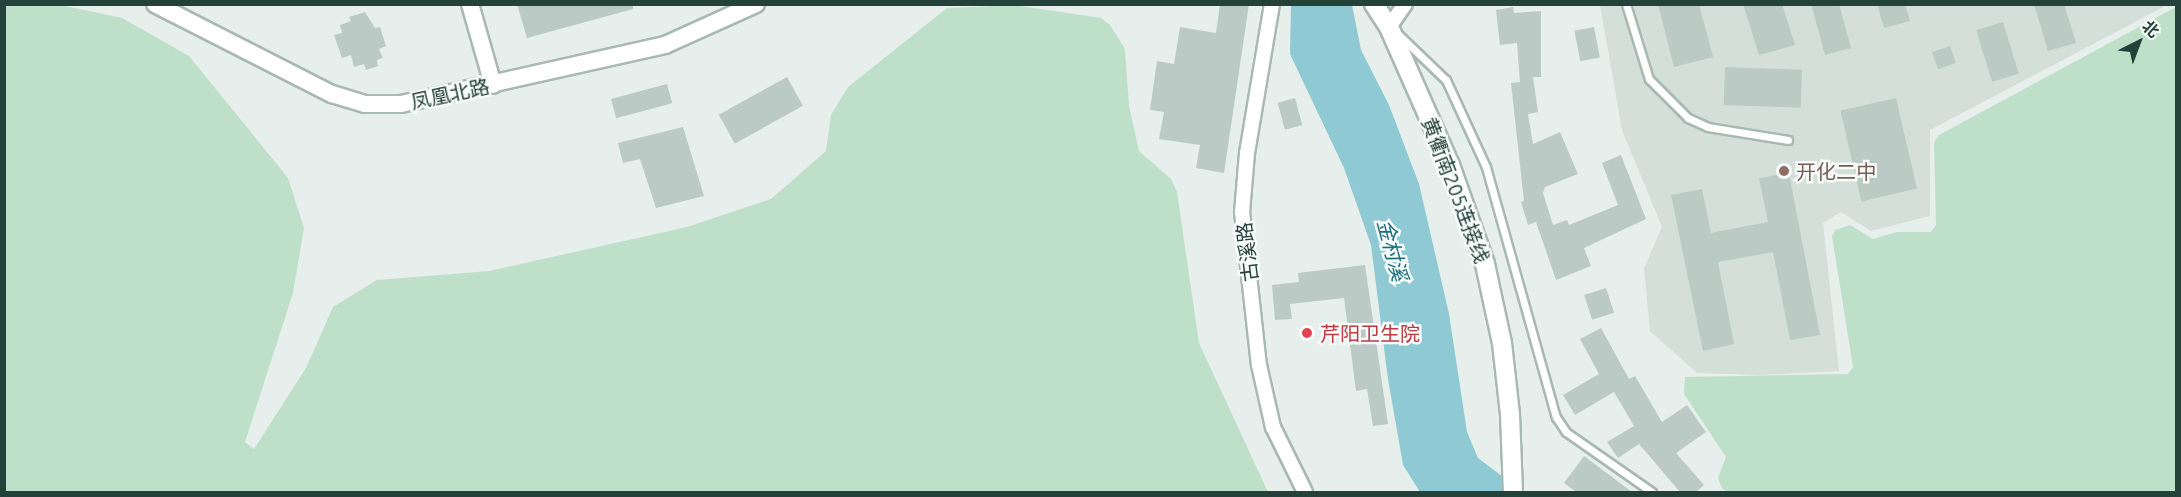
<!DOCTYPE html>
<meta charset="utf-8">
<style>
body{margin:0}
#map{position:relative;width:2181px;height:497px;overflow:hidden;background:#e6efeb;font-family:Ubuntu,"Noto Sans SC",sans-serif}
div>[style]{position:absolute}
.built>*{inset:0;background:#d4dfda}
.green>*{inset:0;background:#bfe0c8}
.water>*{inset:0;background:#8ec9d4}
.building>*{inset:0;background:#bbcac4;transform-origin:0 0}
.roads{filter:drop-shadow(2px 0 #a8b8b2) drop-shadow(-2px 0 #a8b8b2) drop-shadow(0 2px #a8b8b2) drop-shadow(0 -2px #a8b8b2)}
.service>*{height:7px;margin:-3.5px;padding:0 3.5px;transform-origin:3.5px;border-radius:3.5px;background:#fff}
.minor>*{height:14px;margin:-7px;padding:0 7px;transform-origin:7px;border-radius:7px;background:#fff}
.tertiary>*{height:16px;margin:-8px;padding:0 8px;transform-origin:8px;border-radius:8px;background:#fff}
.secondary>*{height:18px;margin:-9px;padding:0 9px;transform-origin:9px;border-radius:9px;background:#fff}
.dots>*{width:16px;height:16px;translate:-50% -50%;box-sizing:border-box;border:3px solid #f7fbf9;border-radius:50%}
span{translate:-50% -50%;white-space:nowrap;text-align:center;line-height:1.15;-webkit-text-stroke:5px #f7fbf9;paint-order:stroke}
.street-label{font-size:20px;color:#24423a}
.education-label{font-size:20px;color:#785e54}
.left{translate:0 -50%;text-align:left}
.health-label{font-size:20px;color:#be3a42}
.water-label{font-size:21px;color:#1c6f80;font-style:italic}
.frame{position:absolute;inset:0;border:6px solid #24423a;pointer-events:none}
.north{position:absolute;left:2109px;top:12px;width:60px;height:60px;-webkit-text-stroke:4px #f7fbf9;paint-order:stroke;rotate:42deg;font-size:16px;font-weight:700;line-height:24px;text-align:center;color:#24423a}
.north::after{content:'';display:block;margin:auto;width:21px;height:27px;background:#24423a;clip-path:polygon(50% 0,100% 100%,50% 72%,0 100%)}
</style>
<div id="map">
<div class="built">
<i style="clip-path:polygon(2169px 4px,1930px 130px,1930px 216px,1871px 231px,1841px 212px,1823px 223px,1839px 371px,1761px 375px,1697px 373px,1650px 331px,1644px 268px,1662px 227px,1622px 130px,1600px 5px)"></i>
</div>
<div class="green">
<i style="clip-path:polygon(4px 5px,60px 5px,122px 18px,189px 56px,288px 178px,304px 228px,293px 293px,245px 442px,254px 449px,306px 368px,333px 307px,377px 280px,489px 271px,687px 227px,771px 199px,826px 151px,831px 115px,848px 87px,947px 8px,1015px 5px,1101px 18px,1110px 25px,1125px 49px,1129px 106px,1139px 151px,1171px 179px,1177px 192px,1199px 343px,1268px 492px,5px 492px)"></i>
<i style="clip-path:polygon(2176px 7px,2176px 492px,1727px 492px,1722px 488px,1718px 478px,1726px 457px,1684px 394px,1685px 377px,1848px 374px,1853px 367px,1832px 236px,1835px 230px,1850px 225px,1873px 239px,1897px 232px,1931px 232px,1936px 225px,1934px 142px,1939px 135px)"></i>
</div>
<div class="water">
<i style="clip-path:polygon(1291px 5px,1352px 5px,1361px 50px,1389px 105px,1419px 184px,1449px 314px,1467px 432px,1478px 458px,1523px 492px,1420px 492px,1403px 465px,1388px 379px,1371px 245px,1344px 168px,1290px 54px)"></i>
</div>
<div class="building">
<i style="clip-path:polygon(517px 4px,633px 4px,633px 9px,527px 38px)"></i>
<i style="clip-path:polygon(1220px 4px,1249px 4px,1224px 173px,1196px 168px,1200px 145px,1159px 139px,1164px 112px,1150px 110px,1157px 61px,1174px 64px,1180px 27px,1216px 33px)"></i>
<i style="clip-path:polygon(1658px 4px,1699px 4px,1713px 57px,1674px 67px)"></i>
<i style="clip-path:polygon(1743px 4px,1782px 4px,1795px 45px,1759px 55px)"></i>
<i style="clip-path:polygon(1811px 4px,1839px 4px,1851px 48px,1825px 55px)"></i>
<i style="clip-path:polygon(1877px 4px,1905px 4px,1910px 21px,1884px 28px)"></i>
<i style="clip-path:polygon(2034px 4px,2064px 4px,2076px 43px,2048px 51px)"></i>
<i style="clip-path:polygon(1513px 7px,1514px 13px,1541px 11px,1541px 77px,1533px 77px,1538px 112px,1528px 114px,1533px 144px,1560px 132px,1578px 174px,1545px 187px,1543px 193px,1553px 225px,1567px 220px,1569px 225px,1618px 205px,1602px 163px,1621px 155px,1646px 219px,1584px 248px,1591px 266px,1556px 280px,1536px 222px,1528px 225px,1521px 202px,1524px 201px,1511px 83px,1520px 82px,1517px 43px,1500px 45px,1496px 10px)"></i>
<i style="clip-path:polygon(365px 12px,375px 28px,380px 27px,386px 46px,379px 49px,383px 58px,377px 60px,378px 66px,366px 70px,364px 64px,354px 67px,351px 55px,342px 58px,334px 35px,342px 33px,340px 25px,351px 21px,349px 17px)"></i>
<i style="left:2003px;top:22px;width:54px;height:28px;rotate:73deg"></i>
<i style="left:1594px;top:27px;width:31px;height:20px;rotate:79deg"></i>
<i style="left:1950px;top:46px;width:18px;height:19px;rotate:71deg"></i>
<i style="left:1725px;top:67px;width:77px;height:38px;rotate:2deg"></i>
<i style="left:787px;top:77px;width:33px;height:78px;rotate:61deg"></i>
<i style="left:667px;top:84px;width:20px;height:58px;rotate:75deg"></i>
<i style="left:1295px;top:98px;width:28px;height:18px;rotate:75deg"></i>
<i style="left:1896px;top:98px;width:93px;height:57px;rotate:77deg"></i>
<i style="clip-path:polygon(683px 127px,704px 196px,656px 208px,640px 159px,623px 163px,618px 143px)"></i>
<i style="clip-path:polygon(1789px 173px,1820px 335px,1790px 340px,1773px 252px,1718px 262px,1734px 344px,1703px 351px,1671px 195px,1702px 189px,1711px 233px,1768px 222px,1759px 178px)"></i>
<i style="clip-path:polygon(1365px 265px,1388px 424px,1373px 426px,1367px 389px,1356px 391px,1344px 298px,1290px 304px,1292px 319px,1275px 320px,1272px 285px,1299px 282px,1298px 273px)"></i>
<i style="left:1606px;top:288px;width:26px;height:23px;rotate:72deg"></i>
<i style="clip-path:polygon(1601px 328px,1629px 379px,1635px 376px,1662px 422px,1687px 405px,1706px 432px,1676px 453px,1704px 485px,1696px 492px,1680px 492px,1639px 444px,1618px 458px,1607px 442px,1634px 426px,1614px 392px,1575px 415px,1563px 395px,1599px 374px,1580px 339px)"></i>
<i style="clip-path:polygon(1584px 456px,1632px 492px,1576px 492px,1564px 483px)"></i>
</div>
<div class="roads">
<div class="service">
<i style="left:1626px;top:4px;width:78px;rotate:73deg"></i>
<i style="left:1649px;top:79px;width:55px;rotate:45deg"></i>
<i style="left:1688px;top:118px;width:22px;rotate:24deg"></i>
<i style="left:1708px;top:127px;width:81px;rotate:9.2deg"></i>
<i style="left:1398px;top:34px;width:66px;rotate:43.8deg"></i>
<i style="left:1446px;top:80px;width:96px;rotate:65.3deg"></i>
<i style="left:1486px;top:167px;width:260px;rotate:74.4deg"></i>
<i style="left:1556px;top:417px;width:18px;rotate:56deg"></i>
<i style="left:1566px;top:432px;width:105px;rotate:34.9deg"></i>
</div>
<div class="minor">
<i style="left:1272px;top:4px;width:151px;rotate:99.5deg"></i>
<i style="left:1247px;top:153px;width:59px;rotate:94.8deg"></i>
<i style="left:1242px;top:212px;width:154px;rotate:83.7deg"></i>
<i style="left:1259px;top:365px;width:64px;rotate:77.3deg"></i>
<i style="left:1273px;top:427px;width:72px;rotate:63.8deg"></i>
<i style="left:1389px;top:27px;width:28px;rotate:-55deg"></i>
</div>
<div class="tertiary">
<i style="left:155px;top:4px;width:199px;rotate:27deg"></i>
<i style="left:332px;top:94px;width:34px;rotate:17deg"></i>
<i style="left:365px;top:104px;width:36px"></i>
<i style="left:401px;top:104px;width:271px;rotate:-12.6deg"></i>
<i style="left:665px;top:45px;width:100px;rotate:-24.3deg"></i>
<i style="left:470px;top:4px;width:84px;rotate:74.1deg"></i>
</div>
<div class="secondary">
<i style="left:1374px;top:4px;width:27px;rotate:57deg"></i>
<i style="left:1389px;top:27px;width:151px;rotate:66.2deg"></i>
<i style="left:1450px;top:165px;width:105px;rotate:70.5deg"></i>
<i style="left:1485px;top:264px;width:81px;rotate:77.9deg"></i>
<i style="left:1502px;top:343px;width:71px;rotate:83.6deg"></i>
<i style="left:1510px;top:414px;width:78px;rotate:87.8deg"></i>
</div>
</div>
<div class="dots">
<i style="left:1784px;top:171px;background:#8d6e63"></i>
<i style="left:1307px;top:333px;background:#e0444e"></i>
</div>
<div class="street-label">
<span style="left:450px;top:94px;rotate:-12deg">凤凰北路</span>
<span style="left:1456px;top:190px;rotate:69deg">黄衢南205连接线</span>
<span style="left:1247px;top:252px;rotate:-97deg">古溪路</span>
</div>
<div class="education-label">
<span class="left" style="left:1796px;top:171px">开化二中</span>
</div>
<div class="health-label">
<span class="left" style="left:1320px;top:333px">芹阳卫生院</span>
</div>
<div class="water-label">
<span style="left:1393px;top:250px;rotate:75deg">金村溪</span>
</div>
<div class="frame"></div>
<div class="north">北</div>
</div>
